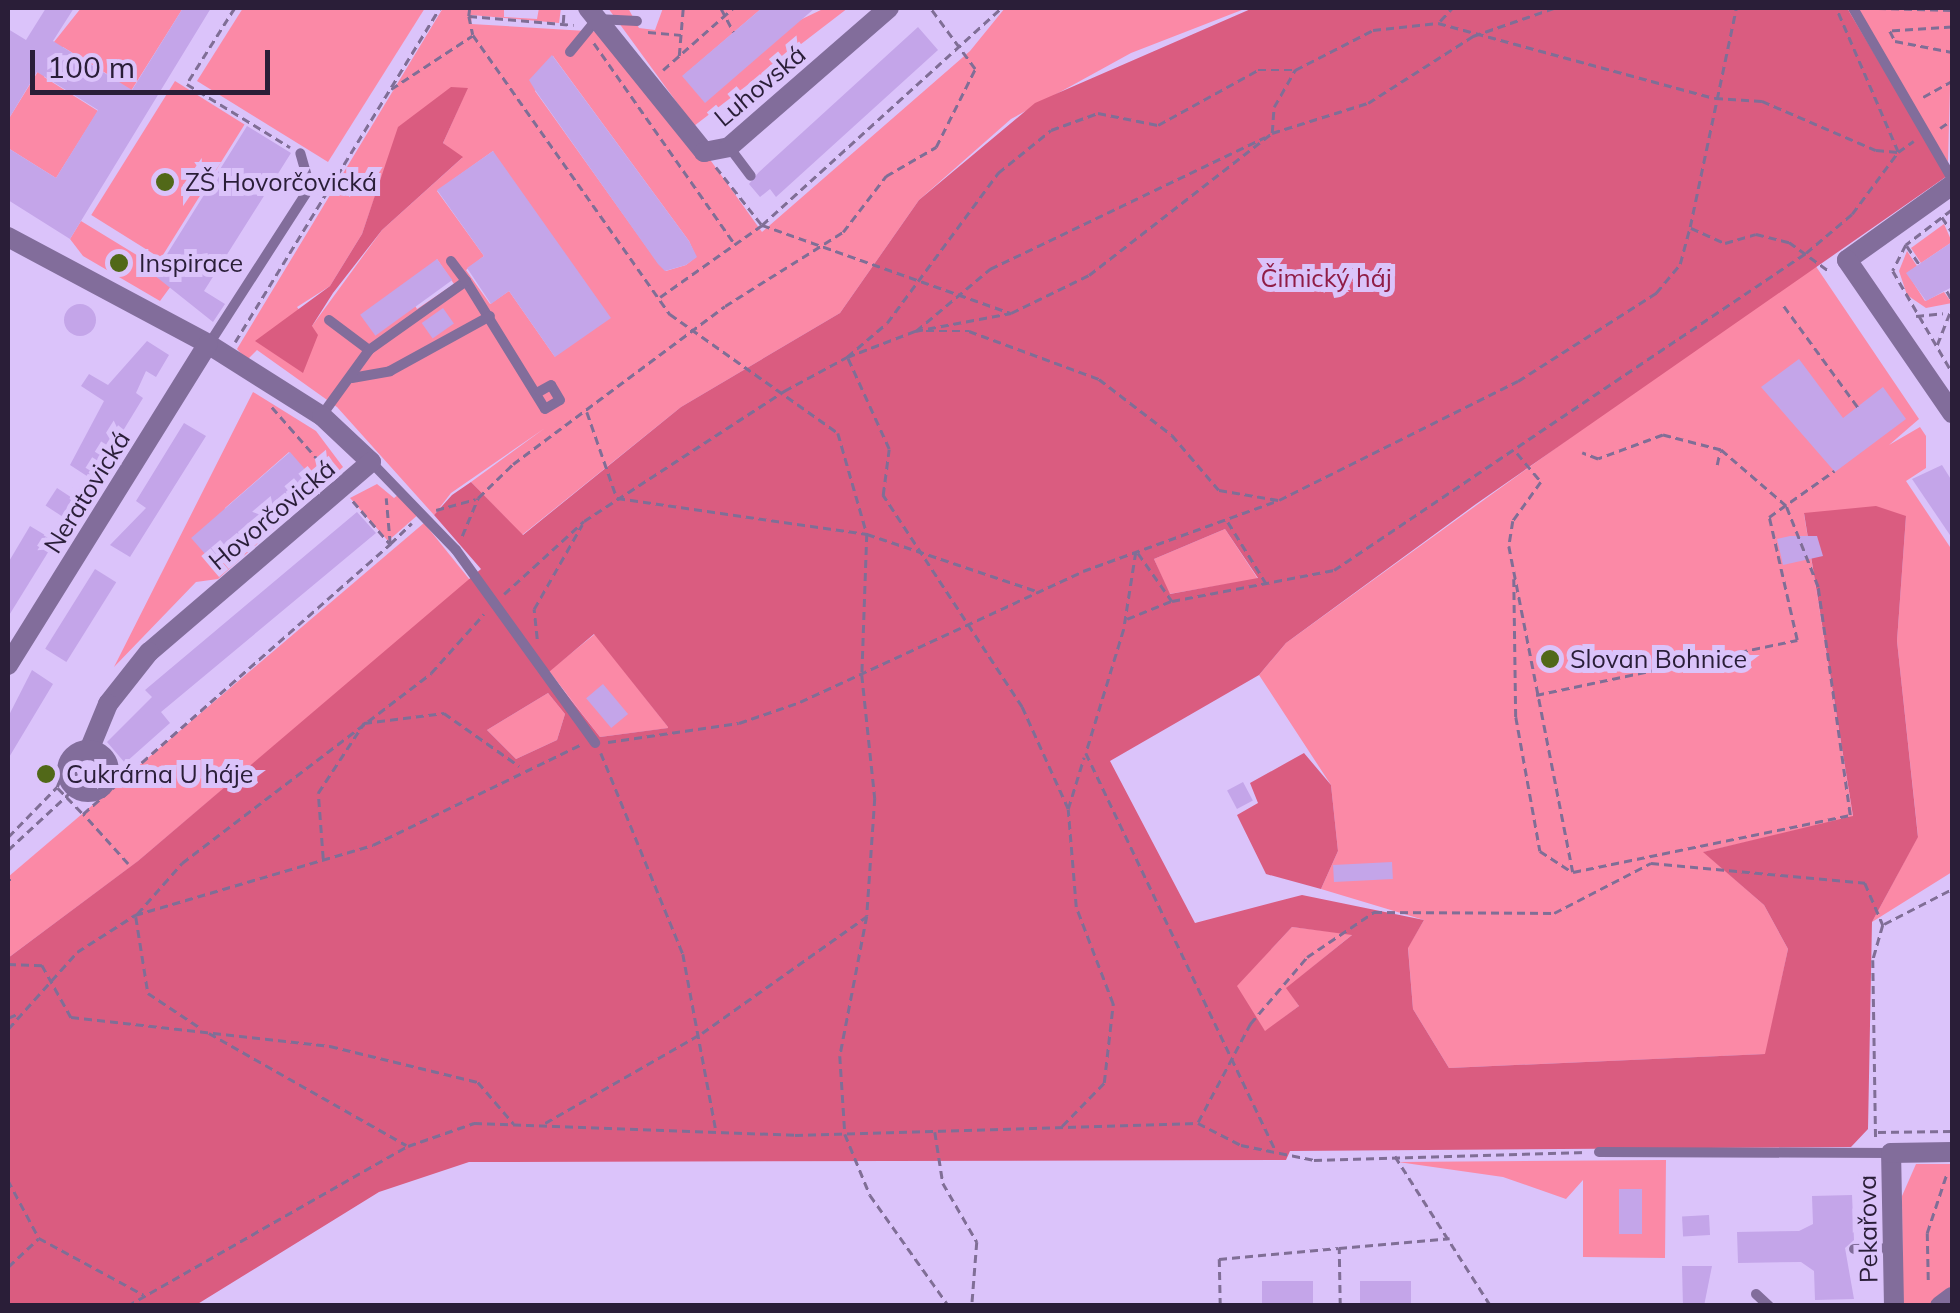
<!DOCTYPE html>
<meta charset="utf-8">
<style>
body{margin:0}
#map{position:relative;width:1960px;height:1313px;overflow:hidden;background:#dbc3fa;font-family:Mulish,sans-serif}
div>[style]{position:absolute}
.green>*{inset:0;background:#fb89a6;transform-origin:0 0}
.forest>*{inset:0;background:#da5c80}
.building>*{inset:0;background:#c4a5e9;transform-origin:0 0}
.round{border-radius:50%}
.path>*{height:2.5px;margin-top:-1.25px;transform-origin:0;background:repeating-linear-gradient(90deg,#806e96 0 8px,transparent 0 13px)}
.service>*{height:10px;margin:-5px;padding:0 5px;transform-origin:5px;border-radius:5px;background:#826d9b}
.minor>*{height:20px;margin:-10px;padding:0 10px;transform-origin:10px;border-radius:10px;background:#826d9b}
.minor>.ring{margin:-10px;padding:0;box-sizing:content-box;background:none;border:20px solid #826d9b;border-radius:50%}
.dots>*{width:28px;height:28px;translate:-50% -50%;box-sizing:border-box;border:5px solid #dbc3fa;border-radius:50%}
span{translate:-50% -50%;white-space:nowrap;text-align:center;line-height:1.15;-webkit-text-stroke:10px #dbc3fa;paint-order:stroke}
.street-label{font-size:25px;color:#2a1e38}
.poi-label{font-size:25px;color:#2a1e38}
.left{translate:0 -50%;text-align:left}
.park-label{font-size:25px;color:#901d46}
.frame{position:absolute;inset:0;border:10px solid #2a1e38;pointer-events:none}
.scale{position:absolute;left:30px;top:50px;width:240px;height:45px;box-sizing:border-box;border:5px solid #2a1e38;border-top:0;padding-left:12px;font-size:30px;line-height:35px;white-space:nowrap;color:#2a1e38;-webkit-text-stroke:8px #dbc3fa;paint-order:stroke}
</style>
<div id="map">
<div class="green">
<i style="clip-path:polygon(81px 8px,183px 8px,124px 102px,117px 80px,63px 47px,46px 52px)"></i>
<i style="clip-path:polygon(243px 8px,425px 8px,328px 162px,197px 81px)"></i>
<i style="clip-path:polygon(evenodd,443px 8px,504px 8px,504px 17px,537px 19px,539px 8px,561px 8px,559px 23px,472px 15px,471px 24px,619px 33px,762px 232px,970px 51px,1005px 8px,1247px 8px,1131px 53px,1011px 119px,919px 200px,840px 313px,681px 407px,522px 535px,471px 482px,545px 428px,451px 493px,434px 515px,337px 407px,257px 350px,247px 360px,237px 349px,443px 8px,553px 56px,689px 241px,696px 257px,686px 265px,666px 271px,658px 263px,535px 91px,553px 56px,443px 8px,467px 89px,443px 143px,462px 158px,382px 230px,312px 326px,297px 307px,330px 286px,362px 234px,399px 127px,467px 89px,443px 8px,493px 151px,555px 357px,509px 291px,490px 304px,466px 270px,484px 256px,437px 191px,493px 151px,443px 8px,437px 259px,454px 284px,417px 309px,414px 304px,437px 259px)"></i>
<i style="clip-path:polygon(608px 8px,628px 8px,639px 28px,655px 30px,663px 8px,762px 8px,683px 76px,825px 8px,848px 8px,694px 126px)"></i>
<i style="clip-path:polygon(1847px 8px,1952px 8px,1948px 162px,1938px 146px,1928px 150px)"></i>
<i style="clip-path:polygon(45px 60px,44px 77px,98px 111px,56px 178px,8px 148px,8px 120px)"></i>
<i style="left:175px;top:81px;width:82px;height:158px;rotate:32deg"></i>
<i style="clip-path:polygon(81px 221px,158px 268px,154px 275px,171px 286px,160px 301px,83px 256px,70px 239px)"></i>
<i style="clip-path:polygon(1944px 224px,1952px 242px,1921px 263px,1911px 248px)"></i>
<i style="clip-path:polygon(1907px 251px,1917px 266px,1907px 273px,1925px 301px,1944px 292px,1952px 303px,1926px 308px,1907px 295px,1899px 271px)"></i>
<i style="clip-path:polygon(1813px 262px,1919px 419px,1889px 445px,1920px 427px,1926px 436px,1926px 468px,1906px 481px,1952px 550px,1952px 872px,1872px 922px,1918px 836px,1897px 641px,1906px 516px,1804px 514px,1853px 817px,1704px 852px,1764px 905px,1788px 949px,1766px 1054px,1449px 1068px,1413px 1009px,1408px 947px,1424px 920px,1321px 889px,1338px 851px,1331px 785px,1259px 675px,1286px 643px)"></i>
<i style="clip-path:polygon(evenodd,253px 392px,316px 431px,343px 467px,218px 579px,196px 582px,114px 667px,253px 392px,289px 452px,312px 479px,217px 566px,225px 508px,289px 452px)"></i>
<i style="clip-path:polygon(377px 484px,394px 498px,402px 492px,420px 513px,388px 541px,350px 498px)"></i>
<i style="clip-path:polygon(424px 523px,470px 580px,137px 862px,8px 958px,8px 877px)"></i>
<i style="clip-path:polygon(1225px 529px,1258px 579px,1169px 594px,1154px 559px)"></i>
<i style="clip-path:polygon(595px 634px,669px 728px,600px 737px,549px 671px)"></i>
<i style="clip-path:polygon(548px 693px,565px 714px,557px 740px,516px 759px,487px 730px)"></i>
<i style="clip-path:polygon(1292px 927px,1353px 934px,1287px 988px,1299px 1006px,1265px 1032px,1236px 986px)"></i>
<i style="clip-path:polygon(1666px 1160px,1665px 1258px,1583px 1257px,1583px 1180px,1566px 1199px,1503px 1177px,1398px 1162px)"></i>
<i style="clip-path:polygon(1916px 1164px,1952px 1164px,1952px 1305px,1903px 1305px,1902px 1196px)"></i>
</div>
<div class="forest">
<i style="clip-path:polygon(evenodd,1253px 8px,1847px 8px,1947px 176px,1476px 504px,1286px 643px,1259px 675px,1110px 761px,1195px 923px,1302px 895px,1424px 920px,1408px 948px,1413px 1009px,1449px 1068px,1765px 1054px,1788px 949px,1764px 905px,1703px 852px,1853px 816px,1804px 513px,1876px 506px,1906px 516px,1897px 641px,1918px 837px,1872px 922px,1868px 1129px,1851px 1147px,1290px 1151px,1286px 1160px,469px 1162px,379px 1192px,196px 1305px,8px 1305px,8px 958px,138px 861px,481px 569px,434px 515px,452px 495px,471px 482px,523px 535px,681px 407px,840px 313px,919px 200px,1035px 103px,1253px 8px,1225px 529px,1258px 578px,1170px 594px,1154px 559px,1225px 529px,1253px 8px,594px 634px,668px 727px,668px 728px,600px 737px,549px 672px,594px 634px,1253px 8px,548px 693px,565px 714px,557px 740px,516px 759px,487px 730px,548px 693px,1253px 8px,1292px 927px,1352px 935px,1286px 988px,1299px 1006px,1265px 1031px,1237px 986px,1292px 927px)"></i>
<i style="clip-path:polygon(451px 87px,468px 88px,443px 143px,463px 157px,382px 230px,333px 293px,312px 326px,318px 335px,303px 373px,255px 341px,330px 286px,362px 234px,398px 127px)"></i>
<i style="clip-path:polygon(1304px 753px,1331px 785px,1338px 851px,1321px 889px,1266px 874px,1237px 815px,1258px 803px,1250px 783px)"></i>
</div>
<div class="building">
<i style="clip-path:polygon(46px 8px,74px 8px,53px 41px,132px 90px,183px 8px,211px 8px,70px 239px,8px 200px,8px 148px,56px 178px,98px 110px,37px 72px,8px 120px,8px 29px,26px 40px)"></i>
<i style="clip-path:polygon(762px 8px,815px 8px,705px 103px,682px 76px)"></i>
<i style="clip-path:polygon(918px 27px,938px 50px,776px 197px,770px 189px,760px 197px,749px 184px,759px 172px)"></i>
<i style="clip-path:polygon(552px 55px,689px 241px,697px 257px,686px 265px,665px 271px,658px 264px,535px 90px,529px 80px)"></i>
<i style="clip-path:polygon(247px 126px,291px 153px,204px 291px,225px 304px,213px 322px,154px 275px)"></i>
<i style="clip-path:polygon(493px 151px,611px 318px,555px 357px,509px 291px,491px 304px,467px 268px,484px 256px,437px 190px)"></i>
<i style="clip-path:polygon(1952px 242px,1952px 287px,1926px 301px,1906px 273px)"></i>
<i style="left:437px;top:259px;width:26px;height:95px;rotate:54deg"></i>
<i class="round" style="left:64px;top:304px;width:32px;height:32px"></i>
<i style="left:443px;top:308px;width:19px;height:26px;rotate:55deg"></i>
<i style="clip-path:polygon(147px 341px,169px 355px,156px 377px,146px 371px,136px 393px,143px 398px,93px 480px,70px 465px,104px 401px,81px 386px,89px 374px,108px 385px)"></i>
<i style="clip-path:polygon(1799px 359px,1843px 418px,1883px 387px,1906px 419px,1835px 472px,1761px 387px)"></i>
<i style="clip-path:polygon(184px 423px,206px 436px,130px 557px,110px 545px,146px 508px,136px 501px)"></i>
<i style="left:290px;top:452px;width:35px;height:131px;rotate:49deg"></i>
<i style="clip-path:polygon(1942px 465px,1952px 481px,1952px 538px,1912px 479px)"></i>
<i style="left:57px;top:488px;width:20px;height:21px;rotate:33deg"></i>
<i style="clip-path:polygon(357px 512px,376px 533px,161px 712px,170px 723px,125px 763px,107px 742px,152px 697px,145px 690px)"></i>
<i style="clip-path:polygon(30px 526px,55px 541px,8px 617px,8px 563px)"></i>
<i style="clip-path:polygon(1790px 536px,1817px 536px,1823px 556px,1783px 565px,1777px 539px)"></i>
<i style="left:95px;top:569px;width:25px;height:94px;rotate:32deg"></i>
<i style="clip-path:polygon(32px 670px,53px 684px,8px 759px,8px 717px)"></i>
<i style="left:603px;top:684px;width:39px;height:22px;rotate:50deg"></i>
<i style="left:1243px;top:782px;width:21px;height:18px;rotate:62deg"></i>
<i style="left:1392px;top:862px;width:17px;height:59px;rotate:87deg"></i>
<i style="left:1619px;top:1189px;width:23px;height:45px"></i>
<i style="clip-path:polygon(1852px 1195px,1854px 1240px,1845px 1248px,1854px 1299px,1815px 1300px,1814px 1271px,1801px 1262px,1738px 1263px,1737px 1232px,1799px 1231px,1813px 1224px,1812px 1196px)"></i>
<i style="left:1709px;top:1215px;width:20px;height:27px;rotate:87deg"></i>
<i style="clip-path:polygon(1682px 1266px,1712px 1266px,1704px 1306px,1683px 1306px)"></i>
<i style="left:1262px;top:1281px;width:51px;height:25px"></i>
<i style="left:1360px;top:1281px;width:51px;height:25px"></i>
</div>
<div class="path">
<i style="left:235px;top:8px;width:90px;rotate:122.3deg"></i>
<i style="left:187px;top:84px;width:121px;rotate:31.5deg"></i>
<i style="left:470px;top:8px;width:8px;rotate:97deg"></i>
<i style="left:469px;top:16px;width:105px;rotate:4.9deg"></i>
<i style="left:721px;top:8px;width:27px;rotate:62deg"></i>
<i style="left:1878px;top:8px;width:74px;rotate:1.5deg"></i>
<i style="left:469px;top:16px;width:19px;rotate:78deg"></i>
<i style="left:473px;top:35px;width:342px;rotate:54.8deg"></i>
<i style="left:670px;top:314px;width:206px;rotate:35.3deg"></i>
<i style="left:838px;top:433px;width:105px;rotate:74deg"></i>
<i style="left:867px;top:534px;width:141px;rotate:92deg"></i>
<i style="left:862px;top:675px;width:124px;rotate:84deg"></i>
<i style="left:875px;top:798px;width:118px;rotate:93.9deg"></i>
<i style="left:867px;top:916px;width:143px;rotate:100.9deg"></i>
<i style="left:840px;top:1056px;width:78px;rotate:86.3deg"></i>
<i style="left:845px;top:1134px;width:66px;rotate:67.7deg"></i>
<i style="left:870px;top:1195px;width:136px;rotate:54.6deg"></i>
<i style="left:1440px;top:21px;width:18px;rotate:-47deg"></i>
<i style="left:563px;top:23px;width:15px;rotate:-86deg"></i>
<i style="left:1952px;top:27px;width:62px;rotate:176.3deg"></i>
<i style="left:1890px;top:31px;width:11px;rotate:63deg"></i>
<i style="left:1895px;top:41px;width:58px;rotate:10.9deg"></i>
<i style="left:648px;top:32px;width:33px;rotate:5deg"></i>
<i style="left:594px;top:43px;width:246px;rotate:55deg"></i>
<i style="left:679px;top:56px;width:48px;rotate:-85.2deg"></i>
<i style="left:663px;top:70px;width:94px;rotate:-41.5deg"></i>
<i style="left:391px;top:89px;width:97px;rotate:-33.2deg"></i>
<i style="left:1923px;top:97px;width:33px;rotate:-29deg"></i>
<i style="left:1940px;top:128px;width:14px;rotate:-34deg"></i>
<i style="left:1272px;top:133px;width:26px;rotate:-86deg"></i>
<i style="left:1274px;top:107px;width:43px;rotate:-60.4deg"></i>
<i style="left:1295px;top:70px;width:88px;rotate:-27.1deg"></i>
<i style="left:1373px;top:30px;width:65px;rotate:-6.1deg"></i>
<i style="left:1438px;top:23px;width:287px;rotate:15.2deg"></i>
<i style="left:1715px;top:98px;width:47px;rotate:3.7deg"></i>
<i style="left:1762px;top:101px;width:124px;rotate:23.3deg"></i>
<i style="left:1876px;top:150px;width:22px;rotate:5deg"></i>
<i style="left:1898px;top:152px;width:19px;rotate:-35deg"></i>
<i style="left:716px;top:167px;width:74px;rotate:51.6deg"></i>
<i style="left:762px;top:225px;width:263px;rotate:19.5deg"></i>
<i style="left:1952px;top:210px;width:58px;rotate:142.7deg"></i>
<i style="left:1906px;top:245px;width:29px;rotate:117deg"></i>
<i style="left:1893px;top:271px;width:117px;rotate:59.7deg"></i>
<i style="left:1942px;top:217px;width:18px;rotate:56deg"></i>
<i style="left:1691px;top:228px;width:37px;rotate:24deg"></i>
<i style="left:1725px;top:243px;width:32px;rotate:-16deg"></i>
<i style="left:1756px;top:234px;width:34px;rotate:14deg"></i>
<i style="left:1789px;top:242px;width:49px;rotate:35.9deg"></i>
<i style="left:1907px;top:246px;width:22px;rotate:56deg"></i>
<i style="left:1947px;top:291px;width:10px;rotate:61deg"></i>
<i style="left:660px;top:297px;width:125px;rotate:-35.2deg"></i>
<i style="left:762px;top:225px;width:323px;rotate:-42.2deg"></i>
<i style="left:1784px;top:306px;width:125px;rotate:53.8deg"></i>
<i style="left:1916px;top:316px;width:27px;rotate:-6deg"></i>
<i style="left:916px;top:331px;width:97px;rotate:-40deg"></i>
<i style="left:990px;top:269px;width:305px;rotate:-25.6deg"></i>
<i style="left:926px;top:331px;width:43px"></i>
<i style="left:969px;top:331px;width:139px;rotate:20.3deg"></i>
<i style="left:1099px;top:379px;width:92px;rotate:37.5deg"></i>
<i style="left:1172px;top:435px;width:72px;rotate:49.5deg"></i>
<i style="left:1219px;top:490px;width:60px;rotate:9.6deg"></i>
<i style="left:235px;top:342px;width:392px;rotate:-58.5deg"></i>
<i style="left:1937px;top:345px;width:41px;rotate:-68.5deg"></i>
<i style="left:272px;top:407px;width:86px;rotate:48.8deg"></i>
<i style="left:587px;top:412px;width:91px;rotate:70.8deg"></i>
<i style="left:617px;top:498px;width:253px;rotate:8.2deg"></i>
<i style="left:867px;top:534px;width:178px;rotate:18.6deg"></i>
<i style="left:1517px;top:453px;width:38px;rotate:50deg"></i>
<i style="left:1541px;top:482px;width:48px;rotate:125.7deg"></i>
<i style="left:1513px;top:521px;width:25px;rotate:99deg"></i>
<i style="left:1509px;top:546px;width:332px;rotate:78.9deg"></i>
<i style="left:1573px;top:872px;width:283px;rotate:-11.6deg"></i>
<i style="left:1850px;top:815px;width:230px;rotate:-98deg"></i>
<i style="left:1818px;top:587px;width:87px;rotate:-111.6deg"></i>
<i style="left:1786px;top:506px;width:86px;rotate:-139.3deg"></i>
<i style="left:1721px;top:450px;width:60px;rotate:-165.5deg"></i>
<i style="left:1663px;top:435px;width:69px;rotate:159.7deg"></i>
<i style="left:1598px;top:459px;width:17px;rotate:-159deg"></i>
<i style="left:1717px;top:465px;width:14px;rotate:-78deg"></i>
<i style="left:353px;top:501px;width:57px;rotate:49.3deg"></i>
<i style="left:390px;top:544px;width:30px;rotate:-44deg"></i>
<i style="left:436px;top:510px;width:41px;rotate:-15.4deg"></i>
<i style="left:1228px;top:522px;width:72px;rotate:58.1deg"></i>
<i style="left:462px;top:536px;width:41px;rotate:-67.2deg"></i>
<i style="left:478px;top:498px;width:49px;rotate:-44.2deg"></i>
<i style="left:513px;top:464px;width:264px;rotate:-36.7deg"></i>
<i style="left:725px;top:306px;width:139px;rotate:-32.1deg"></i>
<i style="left:843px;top:232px;width:71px;rotate:-52.5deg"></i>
<i style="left:886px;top:176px;width:58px;rotate:-30.1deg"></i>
<i style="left:936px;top:147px;width:87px;rotate:-63.4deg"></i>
<i style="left:975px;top:69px;width:76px;rotate:-126.4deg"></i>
<i style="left:1136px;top:552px;width:78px;rotate:98.9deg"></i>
<i style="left:1124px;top:629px;width:130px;rotate:107deg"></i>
<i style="left:1086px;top:753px;width:439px;rotate:64.5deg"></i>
<i style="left:1138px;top:553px;width:59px;rotate:54.7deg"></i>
<i style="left:1172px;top:601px;width:165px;rotate:-10.8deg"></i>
<i style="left:1334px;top:570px;width:569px;rotate:-33.89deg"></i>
<i style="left:1806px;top:253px;width:60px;rotate:-40.3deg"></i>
<i style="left:1852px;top:214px;width:77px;rotate:-53.4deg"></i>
<i style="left:1898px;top:152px;width:157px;rotate:-113.3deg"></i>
<i style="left:1514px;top:579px;width:138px;rotate:89.2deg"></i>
<i style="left:1516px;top:717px;width:136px;rotate:79.8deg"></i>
<i style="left:1540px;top:851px;width:38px;rotate:33deg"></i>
<i style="left:504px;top:594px;width:108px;rotate:-42.4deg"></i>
<i style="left:584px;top:521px;width:239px;rotate:-33deg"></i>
<i style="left:784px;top:391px;width:72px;rotate:-28.4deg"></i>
<i style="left:847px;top:357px;width:73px;rotate:-20.9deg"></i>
<i style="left:915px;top:331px;width:98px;rotate:-10.6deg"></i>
<i style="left:1011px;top:313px;width:87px;rotate:-26deg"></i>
<i style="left:1089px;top:275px;width:232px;rotate:-37.8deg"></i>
<i style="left:1272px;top:133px;width:101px;rotate:-17.4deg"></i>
<i style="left:1368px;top:103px;width:125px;rotate:-32.5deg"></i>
<i style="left:1473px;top:36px;width:86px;rotate:-19.1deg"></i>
<i style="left:1127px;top:619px;width:48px;rotate:-22.2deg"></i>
<i style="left:537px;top:639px;width:30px;rotate:-96deg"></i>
<i style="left:534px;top:609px;width:97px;rotate:-60.3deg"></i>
<i style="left:1536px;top:695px;width:267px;rotate:-11.9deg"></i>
<i style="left:1797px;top:640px;width:126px;rotate:-102.8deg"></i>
<i style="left:1769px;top:517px;width:80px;rotate:-35.3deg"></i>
<i style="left:608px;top:742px;width:132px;rotate:-8.3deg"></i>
<i style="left:739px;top:723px;width:65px;rotate:-19deg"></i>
<i style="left:800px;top:702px;width:312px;rotate:-24.8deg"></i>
<i style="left:1083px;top:571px;width:208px;rotate:-19.9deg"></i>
<i style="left:1279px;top:500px;width:267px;rotate:-26.5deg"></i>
<i style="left:1518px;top:381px;width:164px;rotate:-32.5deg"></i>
<i style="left:1656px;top:293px;width:38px;rotate:-50deg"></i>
<i style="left:1680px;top:264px;width:38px;rotate:-75deg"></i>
<i style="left:1690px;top:227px;width:224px;rotate:-78.1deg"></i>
<i style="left:601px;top:753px;width:217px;rotate:67.8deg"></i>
<i style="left:683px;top:954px;width:179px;rotate:79.4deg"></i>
<i style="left:58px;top:788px;width:36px;rotate:46deg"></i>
<i style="left:1068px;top:809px;width:112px;rotate:-114.3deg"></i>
<i style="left:1022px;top:707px;width:254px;rotate:-123.3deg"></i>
<i style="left:883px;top:495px;width:46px;rotate:-82.6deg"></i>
<i style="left:889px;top:449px;width:101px;rotate:-114.5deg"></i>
<i style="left:847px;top:357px;width:52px;rotate:-40.4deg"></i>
<i style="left:887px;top:323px;width:187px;rotate:-53.5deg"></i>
<i style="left:998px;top:173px;width:68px;rotate:-39.1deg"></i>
<i style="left:1051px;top:130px;width:50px;rotate:-19.9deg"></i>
<i style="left:1098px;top:113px;width:61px;rotate:11.3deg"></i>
<i style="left:1158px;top:125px;width:114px;rotate:-28.8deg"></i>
<i style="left:1258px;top:70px;width:34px"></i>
<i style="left:8px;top:837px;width:70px;rotate:-45.6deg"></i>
<i style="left:57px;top:787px;width:39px;rotate:-69deg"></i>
<i style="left:8px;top:850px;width:91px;rotate:-42.8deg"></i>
<i style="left:323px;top:859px;width:66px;rotate:-94.3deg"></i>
<i style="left:318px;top:793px;width:84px;rotate:-56.7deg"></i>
<i style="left:364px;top:723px;width:81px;rotate:-7.1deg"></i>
<i style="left:444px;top:713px;width:92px;rotate:35.2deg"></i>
<i style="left:128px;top:864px;width:67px;rotate:-132deg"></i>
<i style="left:83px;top:814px;width:409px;rotate:-41.3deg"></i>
<i style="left:390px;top:544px;width:46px;rotate:-95deg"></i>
<i style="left:8px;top:880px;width:3px"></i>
<i style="left:137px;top:914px;width:68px;rotate:-48.6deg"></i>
<i style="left:182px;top:863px;width:313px;rotate:-37.3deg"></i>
<i style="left:431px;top:673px;width:79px;rotate:-48.1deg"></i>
<i style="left:136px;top:917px;width:77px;rotate:81deg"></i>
<i style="left:148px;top:993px;width:65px;rotate:33.7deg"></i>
<i style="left:1884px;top:924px;width:76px;rotate:-27.2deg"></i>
<i style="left:8px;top:964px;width:34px;rotate:2deg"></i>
<i style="left:42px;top:965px;width:60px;rotate:60.9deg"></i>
<i style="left:71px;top:1017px;width:261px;rotate:6.4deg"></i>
<i style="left:330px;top:1046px;width:152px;rotate:13.7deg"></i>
<i style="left:478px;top:1082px;width:55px;rotate:49.4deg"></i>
<i style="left:8px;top:1018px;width:13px;rotate:-23deg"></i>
<i style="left:8px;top:1029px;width:103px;rotate:-48.1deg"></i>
<i style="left:77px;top:952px;width:69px;rotate:-32.5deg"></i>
<i style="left:135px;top:915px;width:248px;rotate:-16.4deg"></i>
<i style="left:373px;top:845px;width:230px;rotate:-25.8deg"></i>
<i style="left:209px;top:1033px;width:227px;rotate:29.6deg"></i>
<i style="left:1198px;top:1122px;width:111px;rotate:-62deg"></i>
<i style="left:1250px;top:1024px;width:88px;rotate:-49.6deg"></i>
<i style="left:1307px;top:957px;width:81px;rotate:-33.9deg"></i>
<i style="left:1374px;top:912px;width:180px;rotate:0.3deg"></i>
<i style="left:1554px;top:913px;width:109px;rotate:-27.3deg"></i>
<i style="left:1651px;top:863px;width:215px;rotate:5.3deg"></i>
<i style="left:1865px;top:883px;width:46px;rotate:66.8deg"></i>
<i style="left:1883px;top:925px;width:36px;rotate:106deg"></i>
<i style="left:1873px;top:960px;width:181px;rotate:89.1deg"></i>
<i style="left:545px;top:1123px;width:181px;rotate:-29.8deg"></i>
<i style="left:702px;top:1033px;width:201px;rotate:-35.3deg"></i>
<i style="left:1062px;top:1126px;width:60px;rotate:-45.7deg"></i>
<i style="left:1104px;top:1083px;width:80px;rotate:-83.5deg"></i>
<i style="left:1113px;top:1004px;width:104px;rotate:-110.9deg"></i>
<i style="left:1076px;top:907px;width:98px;rotate:-94.7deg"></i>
<i style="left:1068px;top:809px;width:54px;rotate:-72.9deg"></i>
<i style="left:935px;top:1132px;width:52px;rotate:81.1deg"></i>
<i style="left:943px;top:1183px;width:68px;rotate:60deg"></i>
<i style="left:977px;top:1242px;width:64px;rotate:94.5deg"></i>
<i style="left:1878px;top:1132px;width:74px;rotate:-0.8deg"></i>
<i style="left:1395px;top:1156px;width:178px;rotate:57.4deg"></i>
<i style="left:8px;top:1180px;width:66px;rotate:61.9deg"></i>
<i style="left:39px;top:1238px;width:119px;rotate:28.5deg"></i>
<i style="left:8px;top:1267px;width:41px;rotate:-43deg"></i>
<i style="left:1928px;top:1280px;width:47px;rotate:-91.2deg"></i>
<i style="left:1927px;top:1233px;width:63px;rotate:-71.6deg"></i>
<i style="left:127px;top:1306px;width:323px;rotate:-29.7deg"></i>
<i style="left:408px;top:1146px;width:70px;rotate:-19.2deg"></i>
<i style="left:474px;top:1123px;width:321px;rotate:2.1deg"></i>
<i style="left:795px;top:1135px;width:403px;rotate:-1.7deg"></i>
<i style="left:1198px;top:1123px;width:48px;rotate:27.1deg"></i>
<i style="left:1241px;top:1145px;width:75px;rotate:11.6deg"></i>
<i style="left:1314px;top:1160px;width:273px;rotate:-1.7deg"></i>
<i style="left:1220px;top:1306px;width:47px;rotate:-91.2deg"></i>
<i style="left:1219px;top:1259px;width:120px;rotate:-5.3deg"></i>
<i style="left:1340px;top:1306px;width:58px;rotate:-91deg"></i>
<i style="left:1339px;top:1248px;width:111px;rotate:-5.1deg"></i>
</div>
<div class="service">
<i style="left:1853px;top:8px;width:198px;rotate:59.9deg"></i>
<i style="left:570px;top:52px;width:43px;rotate:-50.7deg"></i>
<i style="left:597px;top:19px;width:40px;rotate:2.9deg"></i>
<i style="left:729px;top:147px;width:36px;rotate:53deg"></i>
<i style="left:466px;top:281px;width:150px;rotate:58.3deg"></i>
<i style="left:545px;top:409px;width:17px;rotate:-31deg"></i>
<i style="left:560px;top:400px;width:17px;rotate:-121deg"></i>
<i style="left:551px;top:385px;width:13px;rotate:151deg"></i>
<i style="left:329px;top:320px;width:50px;rotate:36.9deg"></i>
<i style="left:209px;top:344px;width:187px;rotate:-57.2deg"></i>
<i style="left:310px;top:187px;width:35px;rotate:-106deg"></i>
<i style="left:352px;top:378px;width:39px;rotate:-10deg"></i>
<i style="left:390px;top:371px;width:114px;rotate:-28.8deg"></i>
<i style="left:322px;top:415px;width:80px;rotate:-54.1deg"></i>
<i style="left:369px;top:350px;width:119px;rotate:-35.4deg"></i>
<i style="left:466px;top:281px;width:25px;rotate:-127deg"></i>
<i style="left:371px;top:462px;width:122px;rotate:46deg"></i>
<i style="left:456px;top:550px;width:238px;rotate:54.2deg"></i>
<i style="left:1599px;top:1152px;width:292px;rotate:0.2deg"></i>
<i style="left:1854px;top:1249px;width:39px;rotate:-1deg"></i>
<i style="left:1756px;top:1294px;width:18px;rotate:43deg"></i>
</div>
<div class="minor">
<i style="left:588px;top:8px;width:185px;rotate:51.1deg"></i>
<i style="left:704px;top:152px;width:25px;rotate:-11deg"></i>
<i style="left:729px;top:147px;width:212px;rotate:-41deg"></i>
<i style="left:1952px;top:185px;width:129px;rotate:144.5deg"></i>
<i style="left:1847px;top:260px;width:186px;rotate:55.5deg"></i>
<i style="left:8px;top:237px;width:227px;rotate:28.1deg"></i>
<i style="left:208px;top:344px;width:135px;rotate:32.3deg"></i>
<i style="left:322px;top:416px;width:67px;rotate:43.2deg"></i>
<i style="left:371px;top:462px;width:292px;rotate:139.4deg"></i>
<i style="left:149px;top:652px;width:66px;rotate:128.3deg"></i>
<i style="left:108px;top:704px;width:50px;rotate:112.4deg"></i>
<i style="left:8px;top:665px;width:378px;rotate:-58.1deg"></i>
<i class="ring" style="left:67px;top:750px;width:22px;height:22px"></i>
<i style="left:1894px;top:1306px;width:153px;rotate:-91.1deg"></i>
<i style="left:1891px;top:1153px;width:61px;rotate:-0.9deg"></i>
<i style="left:1940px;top:1306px;width:15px;rotate:-37deg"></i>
</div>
<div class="dots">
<i style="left:165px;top:182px;background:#516818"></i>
<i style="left:119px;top:263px;background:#516818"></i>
<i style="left:1550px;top:659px;background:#516818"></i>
<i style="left:46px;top:774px;background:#516818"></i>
</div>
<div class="street-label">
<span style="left:760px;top:86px;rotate:-40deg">Luhovská</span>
<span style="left:87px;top:492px;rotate:-58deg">Neratovická</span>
<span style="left:272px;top:515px;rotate:-40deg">Hovorčovická</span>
<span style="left:1868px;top:1229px;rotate:-91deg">Pekařova</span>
</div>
<div class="poi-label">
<span class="left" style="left:185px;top:182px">ZŠ Hovorčovická</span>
<span class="left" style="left:139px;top:263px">Inspirace</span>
<span class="left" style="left:1570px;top:659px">Slovan Bohnice</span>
<span class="left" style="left:66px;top:774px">Cukrárna U háje</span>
</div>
<div class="park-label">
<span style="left:1326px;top:278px">Čimický háj</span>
</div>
<div class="frame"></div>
<div class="scale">100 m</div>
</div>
